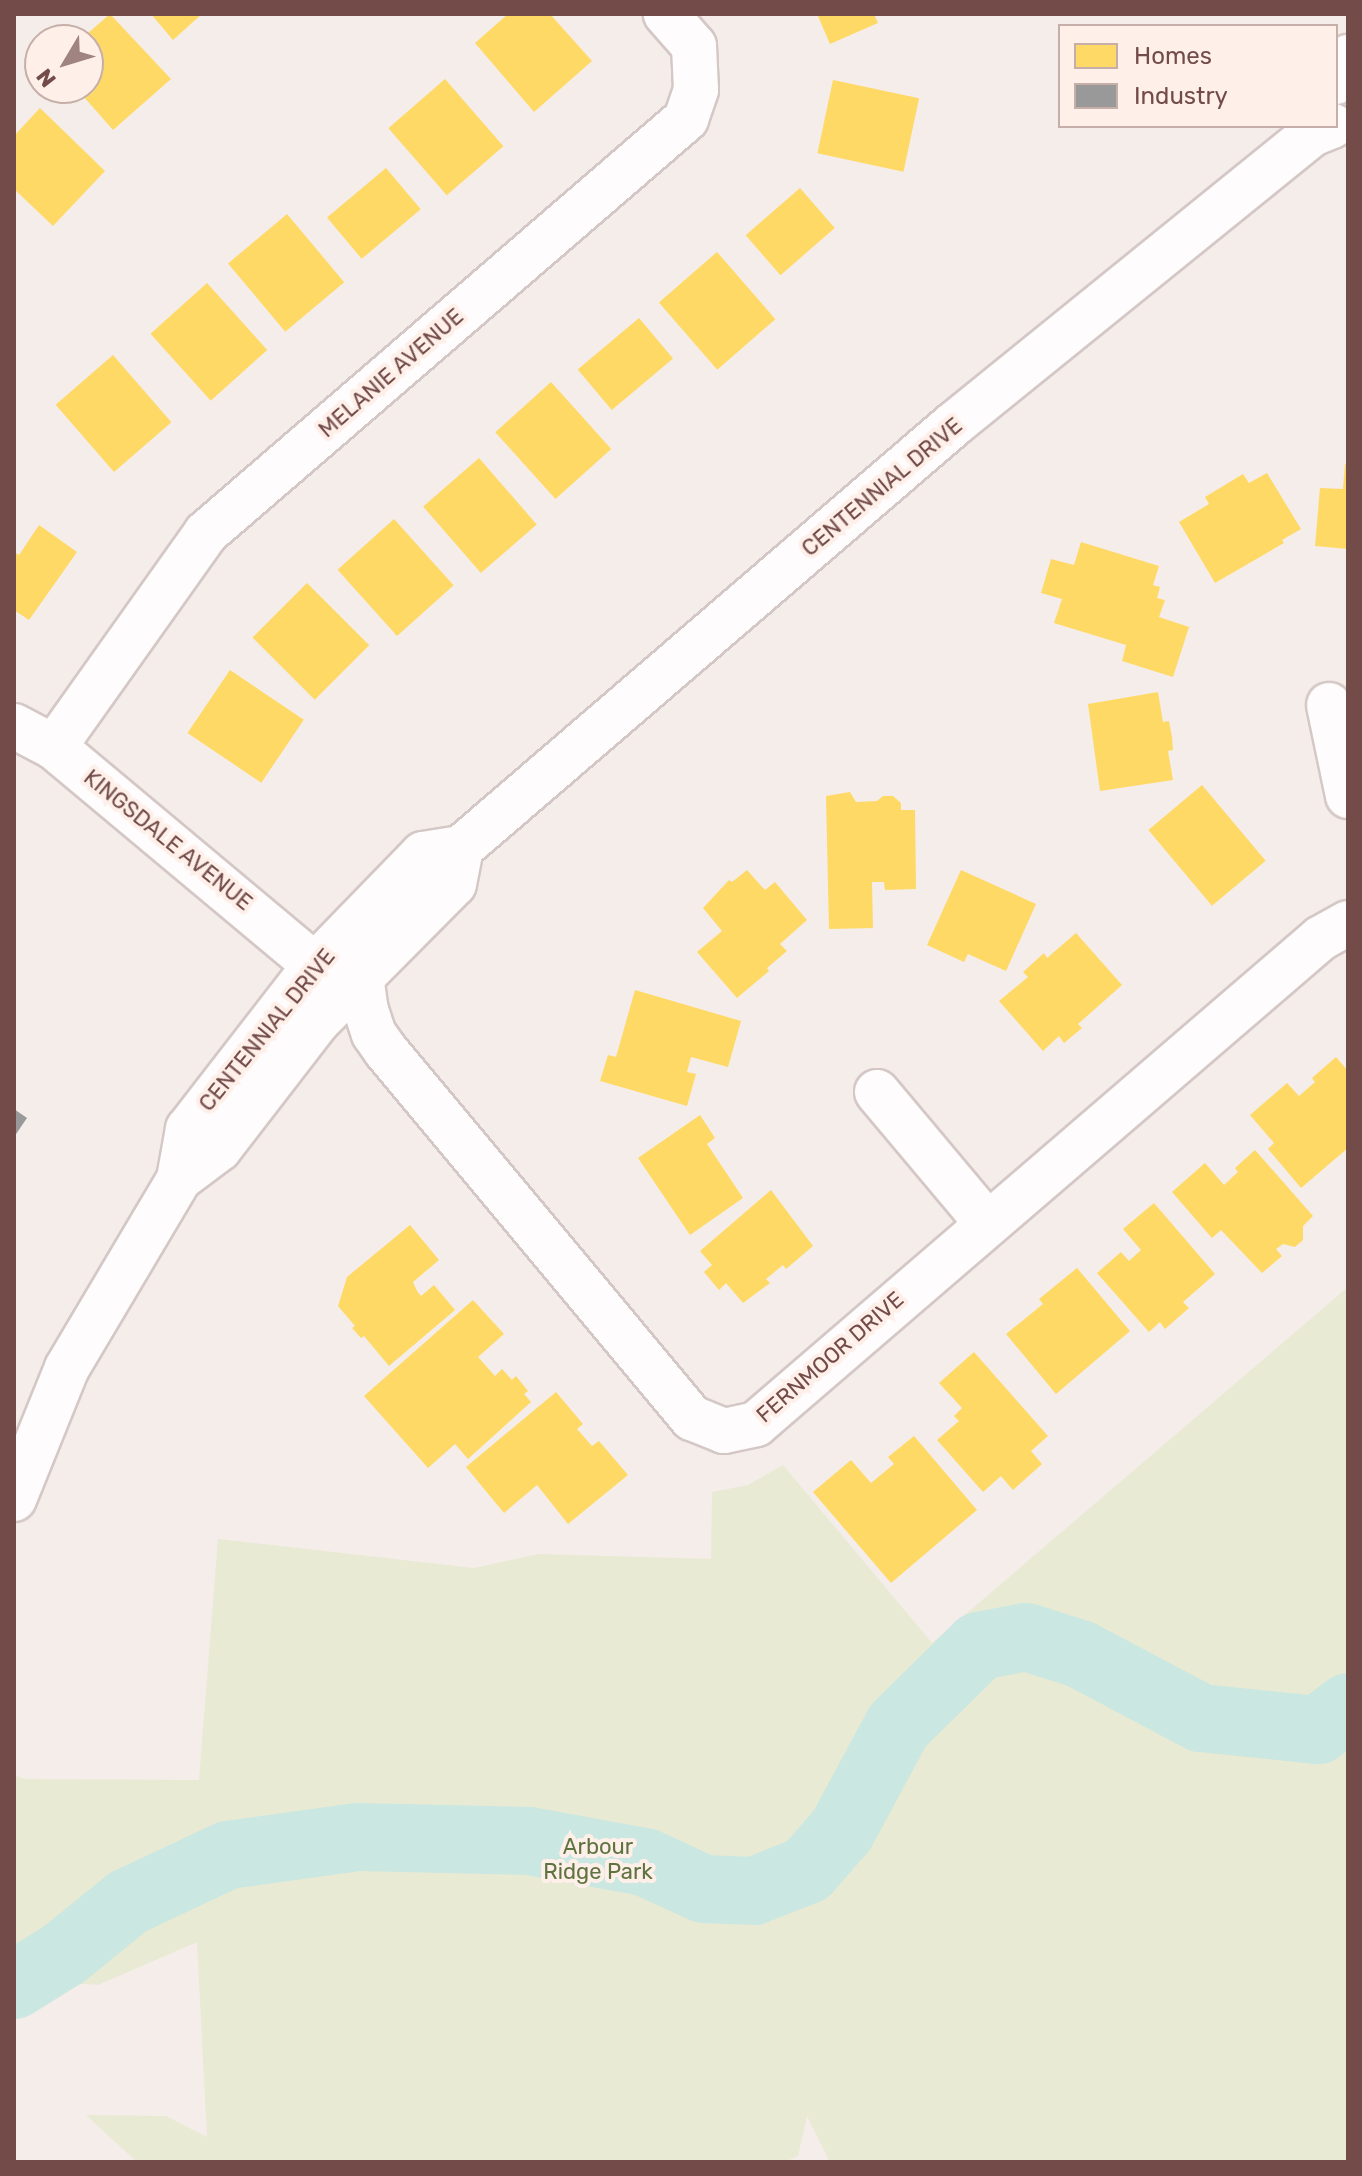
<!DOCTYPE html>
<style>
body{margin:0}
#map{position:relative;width:1362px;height:2176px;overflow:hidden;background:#f5ede9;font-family:Rubik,sans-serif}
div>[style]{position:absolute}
.green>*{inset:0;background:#e8ead4}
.homes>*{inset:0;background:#ffd966;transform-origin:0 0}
.industry>*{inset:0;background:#999}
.river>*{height:68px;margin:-34px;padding:0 34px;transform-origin:34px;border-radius:34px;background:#cae7e1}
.roads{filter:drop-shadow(2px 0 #d4c8c6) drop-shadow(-2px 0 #d4c8c6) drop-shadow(0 2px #d4c8c6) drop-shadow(0 -2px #d4c8c6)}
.minor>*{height:44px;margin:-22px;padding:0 22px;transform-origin:22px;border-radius:22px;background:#fefcfc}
.secondary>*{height:44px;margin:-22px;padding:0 22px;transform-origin:22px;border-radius:22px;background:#fefcfc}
span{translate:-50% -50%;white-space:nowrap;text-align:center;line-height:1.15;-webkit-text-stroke:8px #feefe9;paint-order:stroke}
.street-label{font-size:22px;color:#734c4a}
.park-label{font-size:22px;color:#5e7340}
.frame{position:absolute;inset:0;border:16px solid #734c4a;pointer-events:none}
.legend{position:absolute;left:1058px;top:24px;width:280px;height:104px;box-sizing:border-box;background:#feefe9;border:2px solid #c6aea9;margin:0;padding:10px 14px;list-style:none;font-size:24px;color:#734c4a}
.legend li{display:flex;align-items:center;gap:16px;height:40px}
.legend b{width:40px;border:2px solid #c6aea9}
.north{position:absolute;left:24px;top:24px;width:80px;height:80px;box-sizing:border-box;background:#feefe9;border:2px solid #c6aea9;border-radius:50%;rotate:232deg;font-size:22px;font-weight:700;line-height:32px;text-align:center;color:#734c4a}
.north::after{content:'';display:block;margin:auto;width:28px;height:36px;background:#a08482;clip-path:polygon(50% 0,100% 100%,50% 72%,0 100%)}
</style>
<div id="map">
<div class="green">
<i style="clip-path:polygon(1348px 1287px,1348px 2162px,830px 2162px,807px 2116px,798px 2156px,785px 2162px,137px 2162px,86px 2115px,166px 2116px,207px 2137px,197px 1942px,98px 1985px,14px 1979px,14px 1775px,24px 1779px,199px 1780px,218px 1539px,474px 1568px,539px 1554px,711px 1559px,712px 1492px,748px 1485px,783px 1465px,932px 1643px)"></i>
</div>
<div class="homes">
<i style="clip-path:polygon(110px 14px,171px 79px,113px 130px,76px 88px,88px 88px,88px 40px,80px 40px)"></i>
<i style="clip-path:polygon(151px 14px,202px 14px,173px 40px)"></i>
<i style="clip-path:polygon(508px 14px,550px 14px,592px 61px,534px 112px,475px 43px)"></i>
<i style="clip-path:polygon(817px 14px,874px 14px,878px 23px,830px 44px)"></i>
<i style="left:445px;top:79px;width:89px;height:75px;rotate:49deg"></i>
<i style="left:833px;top:80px;width:88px;height:75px;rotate:12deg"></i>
<i style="clip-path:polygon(40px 108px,105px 171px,53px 226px,14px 189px,14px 136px)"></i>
<i style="left:386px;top:168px;width:54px;height:77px;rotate:50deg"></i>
<i style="left:800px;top:188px;width:53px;height:72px;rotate:49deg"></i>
<i style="left:287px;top:214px;width:89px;height:77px;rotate:50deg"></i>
<i style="left:717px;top:252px;width:89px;height:77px;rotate:49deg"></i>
<i style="left:207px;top:283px;width:90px;height:76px;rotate:48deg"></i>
<i style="left:639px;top:318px;width:53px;height:80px;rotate:50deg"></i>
<i style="left:113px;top:355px;width:89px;height:76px;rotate:49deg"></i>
<i style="left:551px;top:382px;width:90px;height:75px;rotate:48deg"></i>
<i style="left:479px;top:458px;width:88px;height:74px;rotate:49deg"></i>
<i style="clip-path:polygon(1345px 464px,1348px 464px,1348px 549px,1315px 546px,1320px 488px,1343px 489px)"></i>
<i style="clip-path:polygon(1267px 473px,1301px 529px,1282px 540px,1284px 543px,1215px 583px,1179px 522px,1209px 504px,1205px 497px,1243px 474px,1249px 483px)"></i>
<i style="left:394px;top:519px;width:89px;height:76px;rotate:48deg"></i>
<i style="clip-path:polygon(39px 525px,77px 552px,29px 620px,14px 610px,14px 552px,19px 555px)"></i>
<i style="clip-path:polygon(1081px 542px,1159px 566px,1153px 585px,1160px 587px,1157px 598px,1165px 600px,1159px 617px,1189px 627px,1173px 677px,1122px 661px,1126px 645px,1054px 623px,1062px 599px,1041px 593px,1051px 559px,1074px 565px)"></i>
<i style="left:307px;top:583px;width:88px;height:77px;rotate:45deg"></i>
<i style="left:230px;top:670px;width:89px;height:76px;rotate:34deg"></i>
<i style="clip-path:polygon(1158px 692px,1163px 722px,1169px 721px,1172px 737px,1173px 750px,1168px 751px,1173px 780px,1100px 791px,1088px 704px)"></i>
<i style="left:1202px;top:785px;width:99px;height:70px;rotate:50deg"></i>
<i style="clip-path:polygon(850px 792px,856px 802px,877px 801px,883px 796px,893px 796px,901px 803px,901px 810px,915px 810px,916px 889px,885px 890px,884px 882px,872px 882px,873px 928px,829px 929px,826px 796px)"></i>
<i style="clip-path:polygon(747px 870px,765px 890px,775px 882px,807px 920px,780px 944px,787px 951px,767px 968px,769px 971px,737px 998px,697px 952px,722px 931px,703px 908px,729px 880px,732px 882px)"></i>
<i style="clip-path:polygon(961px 870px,1036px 904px,1006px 971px,968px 954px,964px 962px,927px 945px)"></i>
<i style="clip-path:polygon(1076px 933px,1122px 985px,1078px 1024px,1082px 1028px,1064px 1043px,1059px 1036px,1043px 1051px,999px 1001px,1028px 977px,1023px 972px,1044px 953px,1047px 958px)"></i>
<i style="clip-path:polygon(635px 990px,741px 1021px,728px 1067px,691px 1057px,687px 1072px,696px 1074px,687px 1106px,600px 1081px,608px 1055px,616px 1057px)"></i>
<i style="clip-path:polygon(1336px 1057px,1348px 1071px,1348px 1148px,1301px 1188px,1268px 1149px,1274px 1143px,1250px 1115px,1287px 1083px,1299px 1096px,1315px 1082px,1312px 1078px)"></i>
<i style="clip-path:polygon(700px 1115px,715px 1138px,707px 1144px,743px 1198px,690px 1235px,638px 1158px)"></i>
<i style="clip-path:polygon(1255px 1150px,1313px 1216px,1303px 1226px,1303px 1240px,1295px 1247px,1283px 1244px,1276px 1249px,1282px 1256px,1262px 1273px,1221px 1230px,1212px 1238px,1172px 1192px,1205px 1163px,1224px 1185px,1238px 1172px,1235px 1168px)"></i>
<i style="clip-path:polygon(771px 1190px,813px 1246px,786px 1269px,783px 1265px,766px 1279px,770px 1283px,743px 1303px,726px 1283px,719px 1290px,704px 1272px,712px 1265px,700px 1251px)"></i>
<i style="clip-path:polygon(1154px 1203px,1215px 1274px,1183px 1302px,1189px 1308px,1165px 1329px,1160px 1322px,1149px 1332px,1097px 1273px,1121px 1252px,1129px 1261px,1141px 1250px,1123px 1229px)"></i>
<i style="clip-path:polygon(410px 1225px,439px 1260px,413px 1282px,417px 1291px,421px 1296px,434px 1285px,455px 1310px,389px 1366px,364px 1336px,361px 1338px,352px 1328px,355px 1326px,338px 1306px,347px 1277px)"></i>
<i style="clip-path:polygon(1077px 1268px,1130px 1331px,1056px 1394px,1006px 1334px,1043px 1304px,1039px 1299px)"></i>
<i style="clip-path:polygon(473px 1300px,504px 1334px,478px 1357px,495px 1376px,502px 1369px,512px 1380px,516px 1376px,528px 1391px,524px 1394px,531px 1402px,468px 1459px,455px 1444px,428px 1468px,364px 1396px)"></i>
<i style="clip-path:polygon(974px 1352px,1048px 1436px,1031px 1451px,1042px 1464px,1013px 1490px,1001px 1476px,983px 1492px,937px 1440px,959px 1421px,954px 1416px,962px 1408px,939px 1383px)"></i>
<i style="clip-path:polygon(556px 1392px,583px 1424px,577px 1429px,592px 1446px,599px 1441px,628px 1475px,568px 1524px,537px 1485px,504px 1513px,466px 1467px)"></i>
<i style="clip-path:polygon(914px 1436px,977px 1510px,891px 1583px,813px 1492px,851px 1460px,871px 1483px,894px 1464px,888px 1457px)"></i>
</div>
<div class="industry">
<i style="clip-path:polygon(14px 1109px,27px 1118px,14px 1137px)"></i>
</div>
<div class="river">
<i style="left:14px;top:1985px;width:59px;rotate:-31.8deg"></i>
<i style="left:64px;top:1954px;width:82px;rotate:-39.1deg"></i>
<i style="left:128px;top:1902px;width:110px;rotate:-25.2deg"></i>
<i style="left:228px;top:1855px;width:131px;rotate:-7.9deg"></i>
<i style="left:358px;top:1837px;width:171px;rotate:1.3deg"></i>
<i style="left:529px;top:1841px;width:118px;rotate:10.3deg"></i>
<i style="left:645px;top:1862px;width:65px;rotate:24.6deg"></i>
<i style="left:704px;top:1889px;width:50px;rotate:2.3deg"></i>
<i style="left:754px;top:1891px;width:57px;rotate:-21.6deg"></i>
<i style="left:807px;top:1870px;width:53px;rotate:-48.8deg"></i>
<i style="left:842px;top:1830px;width:118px;rotate:-61.7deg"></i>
<i style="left:898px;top:1726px;width:114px;rotate:-44.6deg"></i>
<i style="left:979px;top:1646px;width:48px;rotate:-10.8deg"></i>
<i style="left:1026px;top:1637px;width:57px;rotate:17.5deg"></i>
<i style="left:1080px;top:1654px;width:137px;rotate:27.9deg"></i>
<i style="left:1201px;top:1718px;width:118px;rotate:5.9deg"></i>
<i style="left:1318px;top:1730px;width:38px;rotate:-37deg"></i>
</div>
<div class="roads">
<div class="minor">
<i style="left:1329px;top:705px;width:93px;rotate:78.2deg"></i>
<i style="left:14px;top:726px;width:45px;rotate:27.7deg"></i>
<i style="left:54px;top:747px;width:340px;rotate:39.9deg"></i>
<i style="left:54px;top:747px;width:262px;rotate:-54.6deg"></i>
<i style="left:206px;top:533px;width:634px;rotate:-40.78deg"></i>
<i style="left:686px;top:119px;width:31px;rotate:-71deg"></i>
<i style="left:696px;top:90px;width:44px;rotate:-92.6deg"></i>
<i style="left:694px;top:46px;width:43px;rotate:-131.2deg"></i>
<i style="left:361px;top:976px;width:34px;rotate:82deg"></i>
<i style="left:366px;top:1010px;width:25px;rotate:72deg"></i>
<i style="left:374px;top:1034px;width:21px;rotate:55deg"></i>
<i style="left:386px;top:1051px;width:478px;rotate:50.2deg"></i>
<i style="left:692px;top:1418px;width:35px;rotate:22deg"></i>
<i style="left:724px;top:1431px;width:33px;rotate:-12deg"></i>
<i style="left:756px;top:1424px;width:745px;rotate:-40.7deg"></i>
<i style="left:1321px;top:938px;width:31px;rotate:-29deg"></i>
<i style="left:877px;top:1092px;width:171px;rotate:50deg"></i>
</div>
<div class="secondary">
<i style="left:1336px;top:82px;width:28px;rotate:-64deg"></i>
<i style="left:179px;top:1179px;width:50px;rotate:-36.9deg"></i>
<i style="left:219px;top:1149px;width:160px;rotate:-52.3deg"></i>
<i style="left:317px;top:1022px;width:194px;rotate:-45.2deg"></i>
<i style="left:454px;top:884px;width:37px;rotate:-79deg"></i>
<i style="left:14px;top:1499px;width:141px;rotate:-68deg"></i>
<i style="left:67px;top:1368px;width:220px;rotate:-59.3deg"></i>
<i style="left:179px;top:1179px;width:51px;rotate:-79.8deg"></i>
<i style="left:188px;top:1129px;width:207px;rotate:-52.2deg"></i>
<i style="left:315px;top:965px;width:155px;rotate:-45.8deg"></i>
<i style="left:423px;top:854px;width:38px;rotate:-9deg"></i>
<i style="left:461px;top:848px;width:650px;rotate:-40.7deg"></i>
<i style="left:954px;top:424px;width:461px;rotate:-39deg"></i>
<i style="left:1312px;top:134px;width:22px;rotate:-22deg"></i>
</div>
</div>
<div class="street-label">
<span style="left:391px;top:373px;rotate:-41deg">MELANIE AVENUE</span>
<span style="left:882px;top:487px;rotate:-40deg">CENTENNIAL DRIVE</span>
<span style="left:168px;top:840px;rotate:39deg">KINGSDALE AVENUE</span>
<span style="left:267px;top:1030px;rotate:-51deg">CENTENNIAL DRIVE</span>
<span style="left:830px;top:1357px;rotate:-41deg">FERNMOOR DRIVE</span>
</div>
<div class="park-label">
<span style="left:598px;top:1859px">Arbour<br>Ridge Park</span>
</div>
<div class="frame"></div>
<ul class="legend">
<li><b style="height:22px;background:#ffd966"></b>Homes</li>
<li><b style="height:22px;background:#999"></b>Industry</li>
</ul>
<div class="north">N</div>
</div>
